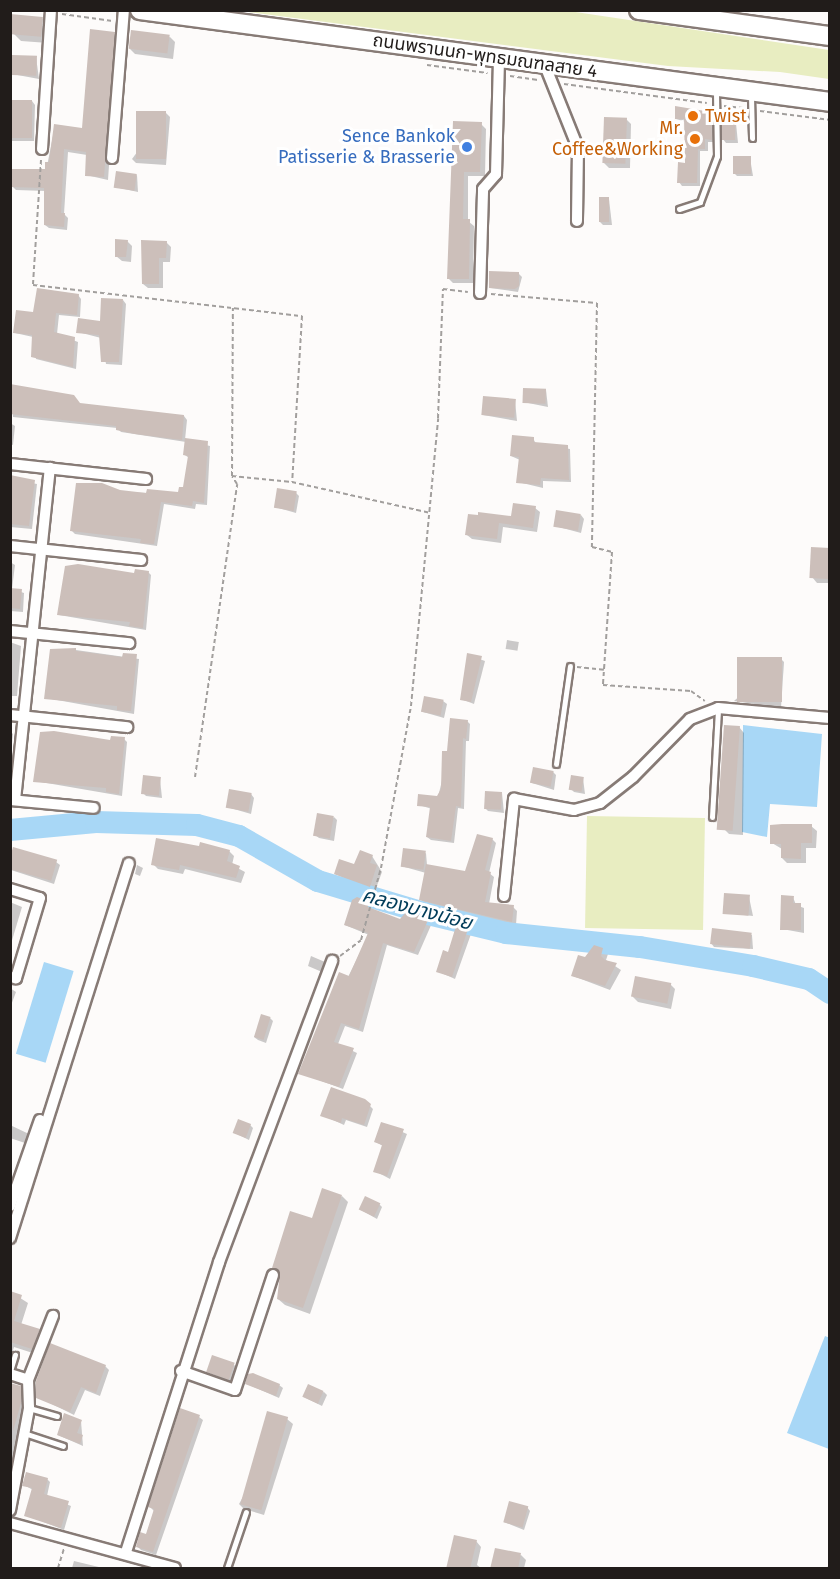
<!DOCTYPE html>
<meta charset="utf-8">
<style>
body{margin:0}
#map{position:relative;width:840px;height:1579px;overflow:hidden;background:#fdfbfa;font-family:"Fira Sans","Noto Sans Thai",sans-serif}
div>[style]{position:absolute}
.green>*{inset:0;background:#e8edc1;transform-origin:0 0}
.water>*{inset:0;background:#a8d7f6;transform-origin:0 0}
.shadow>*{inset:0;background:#0003;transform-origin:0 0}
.river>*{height:22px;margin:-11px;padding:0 11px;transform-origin:11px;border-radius:11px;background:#a8d7f6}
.building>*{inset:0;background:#ccbfba;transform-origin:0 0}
.path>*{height:2px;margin-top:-1px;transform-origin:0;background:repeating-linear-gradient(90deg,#a29f9d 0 4.5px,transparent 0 7.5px)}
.roads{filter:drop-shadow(2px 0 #877b76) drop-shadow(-2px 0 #877b76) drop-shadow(0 2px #877b76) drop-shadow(0 -2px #877b76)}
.service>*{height:5px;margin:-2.5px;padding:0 2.5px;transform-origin:2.5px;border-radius:2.5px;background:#fff}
.minor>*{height:10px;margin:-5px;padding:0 5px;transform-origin:5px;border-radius:5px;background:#fff}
.primary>*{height:18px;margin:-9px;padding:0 9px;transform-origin:9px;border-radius:9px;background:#fff}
.dots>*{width:16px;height:16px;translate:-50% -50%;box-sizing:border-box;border:3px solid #fff;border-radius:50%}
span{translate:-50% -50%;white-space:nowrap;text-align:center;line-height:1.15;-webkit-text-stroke:6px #fff;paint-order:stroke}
.street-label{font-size:18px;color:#211c1a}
.food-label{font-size:18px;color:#c56008}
.left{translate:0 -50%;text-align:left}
.right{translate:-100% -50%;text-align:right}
.shop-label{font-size:18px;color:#366cbe}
.water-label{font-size:20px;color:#003c59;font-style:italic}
.frame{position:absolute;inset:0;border:12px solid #211c1a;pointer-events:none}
</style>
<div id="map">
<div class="green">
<i style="clip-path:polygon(241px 11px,569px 11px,829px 50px,829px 79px,780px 72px,668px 66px)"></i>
<i style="left:587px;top:816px;width:118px;height:112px;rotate:1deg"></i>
</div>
<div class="water">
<i style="clip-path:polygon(743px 725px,822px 734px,817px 807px,770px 804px,767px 837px,742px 832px)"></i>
<i style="left:44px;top:962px;width:31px;height:96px;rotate:17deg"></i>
<i style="clip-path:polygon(825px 1336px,830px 1338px,829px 1449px,787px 1433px)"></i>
</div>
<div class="shadow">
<i style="clip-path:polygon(42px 18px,49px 25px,48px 43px,21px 41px,14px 34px)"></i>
<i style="clip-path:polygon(114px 34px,118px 37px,108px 180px,86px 175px,87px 155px,68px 152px,64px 214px,68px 218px,67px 230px,49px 228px,45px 225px,46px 191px,16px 190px,12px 186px,46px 171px,55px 126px,83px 129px)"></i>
<i style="clip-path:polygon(170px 37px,175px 42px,173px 59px,135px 54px,130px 49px)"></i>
<i style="clip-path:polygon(36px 57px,39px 79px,12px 74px)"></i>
<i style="clip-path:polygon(32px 101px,35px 105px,34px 141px,10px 141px,10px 109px)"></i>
<i style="clip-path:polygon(166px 113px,170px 117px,166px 165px,136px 163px,132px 159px)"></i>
<i style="clip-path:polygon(735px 113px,738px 143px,726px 143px,723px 139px)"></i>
<i style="clip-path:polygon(711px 114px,714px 142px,708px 142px,708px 151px,700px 151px,700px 186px,682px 186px,679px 182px,686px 164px,686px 122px,676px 119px)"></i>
<i style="clip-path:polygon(626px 119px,631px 124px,630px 168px,609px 168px,604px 163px)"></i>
<i style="clip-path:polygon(454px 123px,481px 124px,486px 129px,485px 176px,468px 176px,468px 221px,474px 226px,473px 283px,453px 283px,448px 278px)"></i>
<i style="clip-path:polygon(750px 158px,753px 176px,737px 176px,734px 173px)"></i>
<i style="clip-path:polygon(137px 175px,138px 192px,115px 187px)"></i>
<i style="clip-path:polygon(609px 199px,612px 225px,603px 225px,600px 222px)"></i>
<i style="clip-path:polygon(127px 241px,132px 246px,131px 262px,122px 261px,116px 256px)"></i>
<i style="clip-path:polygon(166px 242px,171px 247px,170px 262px,163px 262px,163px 288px,148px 288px,143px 284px)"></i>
<i style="clip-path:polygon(519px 274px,522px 277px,518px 292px,490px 288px)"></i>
<i style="clip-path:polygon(78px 295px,81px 299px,80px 317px,59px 315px,57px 334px,78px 342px,76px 369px,36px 359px,33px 337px,15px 333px,34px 313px)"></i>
<i style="clip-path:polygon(123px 300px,126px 304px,122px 365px,106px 364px,101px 338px,78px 332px,101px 322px)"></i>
<i style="clip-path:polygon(10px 386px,80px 405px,184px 416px,187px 420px,185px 440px,210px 446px,207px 505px,196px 504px,195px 509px,164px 504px,157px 546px,75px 534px,72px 531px,119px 492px,180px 494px,184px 489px,189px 458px,185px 455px,186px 442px,121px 432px,117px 428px,13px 417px)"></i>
<i style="clip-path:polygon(546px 390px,548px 407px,523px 402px)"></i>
<i style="clip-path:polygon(515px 400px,517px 421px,483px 415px)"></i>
<i style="clip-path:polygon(10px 423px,15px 426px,13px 445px,10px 444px)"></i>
<i style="clip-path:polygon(533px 438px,536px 444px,570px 449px,571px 482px,543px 481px,543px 488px,518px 482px,520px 460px,511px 456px)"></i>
<i style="clip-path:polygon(10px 479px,37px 484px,32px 529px,10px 527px)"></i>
<i style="clip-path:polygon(296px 493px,299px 496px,296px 513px,275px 507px)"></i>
<i style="clip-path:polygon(535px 508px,540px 512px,537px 532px,503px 527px,501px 543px,472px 539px,467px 535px)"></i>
<i style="clip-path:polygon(581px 515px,584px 519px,581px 533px,555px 526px)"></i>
<i style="clip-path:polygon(830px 549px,830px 583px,817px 583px,812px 577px)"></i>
<i style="clip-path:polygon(10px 562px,15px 565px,12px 589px,24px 593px,23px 612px,10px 611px)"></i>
<i style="clip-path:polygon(148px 572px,151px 575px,146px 630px,59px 615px)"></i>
<i style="left:507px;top:640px;width:12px;height:9px;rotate:9deg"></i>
<i style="clip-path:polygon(10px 642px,21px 646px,17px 696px,10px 696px)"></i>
<i style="clip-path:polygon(76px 650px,139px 659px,134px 714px,46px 698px)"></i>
<i style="clip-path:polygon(468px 655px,485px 661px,474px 704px,461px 699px)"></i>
<i style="clip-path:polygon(781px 659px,784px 662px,781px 708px,734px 701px)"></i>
<i style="clip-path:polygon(443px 701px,447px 704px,444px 718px,423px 712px)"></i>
<i style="clip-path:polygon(467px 721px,470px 724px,469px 741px,466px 741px,464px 809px,458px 808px,454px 843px,431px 840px,427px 837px,432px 809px,419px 805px,438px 797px,449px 752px)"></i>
<i style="clip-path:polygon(739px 727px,744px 733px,743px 835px,729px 834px,724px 829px)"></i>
<i style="clip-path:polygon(10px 731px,13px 734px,10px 761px)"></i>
<i style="clip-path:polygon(124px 739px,127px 742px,122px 796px,35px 781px)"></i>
<i style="clip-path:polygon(553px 772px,556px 775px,554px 790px,532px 783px)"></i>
<i style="clip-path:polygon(583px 778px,585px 794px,574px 792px,571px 789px)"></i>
<i style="clip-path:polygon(160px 779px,162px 798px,146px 796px,143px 793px)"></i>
<i style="clip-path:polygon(502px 793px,504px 813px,488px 811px,485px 808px)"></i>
<i style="clip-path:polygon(251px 794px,254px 798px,251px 814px,227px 807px)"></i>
<i style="clip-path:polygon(334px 817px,337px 820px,334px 841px,319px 838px,315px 835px)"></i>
<i style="clip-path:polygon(811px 826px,817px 831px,816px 848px,806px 848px,806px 863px,787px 863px,782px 858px,782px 849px,772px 843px)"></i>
<i style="clip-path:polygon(492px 839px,496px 843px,489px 873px,494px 877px,489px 904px,513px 907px,517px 911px,516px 925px,425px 903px,421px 900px,426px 873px,401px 866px,426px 853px,427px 865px,466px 873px)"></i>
<i style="clip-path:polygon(14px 848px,56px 862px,60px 865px,54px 884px,11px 870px)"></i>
<i style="clip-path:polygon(229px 851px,234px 856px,232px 865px,245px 872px,241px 883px,185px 869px,183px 874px,158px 869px,153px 864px)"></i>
<i style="clip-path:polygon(372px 856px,382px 872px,375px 891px,335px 874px)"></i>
<i style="clip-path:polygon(137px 865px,143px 868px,140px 876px,135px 874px)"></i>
<i style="clip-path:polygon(749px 897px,753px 916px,726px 913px)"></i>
<i style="clip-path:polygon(793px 897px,796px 905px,804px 908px,804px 933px,782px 929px)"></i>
<i style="clip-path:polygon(10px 902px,22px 907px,10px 947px)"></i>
<i style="clip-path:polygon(369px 903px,372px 910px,401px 921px,428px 920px,432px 923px,418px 955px,387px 945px,363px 1032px,345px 1026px,338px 1044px,357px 1053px,343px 1089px,300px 1073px,369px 935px,345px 925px)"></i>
<i style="clip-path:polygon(457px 928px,471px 934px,455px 979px,437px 971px,449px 954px)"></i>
<i style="clip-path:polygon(714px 929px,752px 935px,753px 949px,714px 947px,711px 943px)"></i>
<i style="clip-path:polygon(603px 949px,608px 954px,606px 960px,621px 970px,610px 990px,573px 976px,586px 959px)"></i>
<i style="clip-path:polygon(311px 956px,325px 962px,322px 972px,308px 966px)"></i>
<i style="clip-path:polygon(670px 984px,675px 989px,671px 1009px,638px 1002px,633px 997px)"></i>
<i style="clip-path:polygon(10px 988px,16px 992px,10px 1008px)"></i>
<i style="clip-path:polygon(270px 1018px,273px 1021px,266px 1043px,258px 1040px,254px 1037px)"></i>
<i style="clip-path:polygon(364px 1100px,373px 1109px,367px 1127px,346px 1120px,344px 1125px,322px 1115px)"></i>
<i style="clip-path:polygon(382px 1123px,407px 1134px,390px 1179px,375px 1171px,383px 1146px,376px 1142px)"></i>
<i style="clip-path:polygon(10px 1125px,29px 1134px,25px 1143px,10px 1138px)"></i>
<i style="clip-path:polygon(250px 1125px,253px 1128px,249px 1140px,235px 1133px)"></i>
<i style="clip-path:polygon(342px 1196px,348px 1202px,310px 1314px,285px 1305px,278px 1299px,313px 1220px)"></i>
<i style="clip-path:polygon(379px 1204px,382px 1207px,377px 1219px,361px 1210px)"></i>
<i style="clip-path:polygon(11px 1292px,28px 1303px,21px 1325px,45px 1337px,39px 1355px,14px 1347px,10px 1360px)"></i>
<i style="clip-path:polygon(234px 1365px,238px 1368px,233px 1383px,208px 1372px)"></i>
<i style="clip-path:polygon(105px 1366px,109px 1370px,100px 1396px,85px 1390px,74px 1415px,38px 1397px)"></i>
<i style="clip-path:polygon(247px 1384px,279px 1385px,283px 1388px,279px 1398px)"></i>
<i style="clip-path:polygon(10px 1385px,27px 1394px,27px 1410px,11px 1467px)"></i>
<i style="clip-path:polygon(324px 1392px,327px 1395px,322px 1406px,304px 1397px)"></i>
<i style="clip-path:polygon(199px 1417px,203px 1420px,156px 1555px,141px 1550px,137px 1546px,146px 1536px,154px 1511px,150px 1507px)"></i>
<i style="clip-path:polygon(287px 1419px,293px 1424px,264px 1515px,244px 1509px,239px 1504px)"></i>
<i style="clip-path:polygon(81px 1421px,83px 1446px,58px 1435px)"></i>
<i style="clip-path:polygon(47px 1479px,50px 1482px,47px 1496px,71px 1506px,64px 1530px,26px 1515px,33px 1490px,24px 1485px)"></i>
<i style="clip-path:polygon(527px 1507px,530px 1511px,524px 1530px,504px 1522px)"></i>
<i style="clip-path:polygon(476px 1541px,481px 1547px,477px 1565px,481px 1568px,448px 1568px)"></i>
<i style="clip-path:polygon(521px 1555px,526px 1560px,524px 1568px,492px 1568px)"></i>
<i style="clip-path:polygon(74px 1561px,103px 1568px,72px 1568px)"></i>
</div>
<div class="river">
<i style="left:10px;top:830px;width:86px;rotate:-5.3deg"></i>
<i style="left:96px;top:822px;width:101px;rotate:1.7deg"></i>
<i style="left:197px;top:825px;width:43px;rotate:14.7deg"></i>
<i style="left:239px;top:836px;width:91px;rotate:29.7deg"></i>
<i style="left:318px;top:881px;width:111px;rotate:16.8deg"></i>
<i style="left:424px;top:913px;width:84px;rotate:13.7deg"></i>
<i style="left:506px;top:933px;width:135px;rotate:6deg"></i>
<i style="left:640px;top:947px;width:115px;rotate:9.5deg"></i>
<i style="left:753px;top:966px;width:57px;rotate:13.1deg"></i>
<i style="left:809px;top:979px;width:25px;rotate:34deg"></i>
</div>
<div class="building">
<i style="left:10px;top:14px;width:33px;height:20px;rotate:5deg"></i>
<i style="clip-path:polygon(90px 29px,115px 32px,104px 177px,85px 176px,86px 152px,64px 149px,61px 213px,65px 213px,64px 227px,44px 225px,44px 188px,11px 187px,11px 169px,45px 169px,45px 162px,49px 162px,54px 124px,82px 128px)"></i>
<i style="left:131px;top:30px;width:39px;height:19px;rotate:7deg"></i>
<i style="left:12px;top:55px;width:25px;height:20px;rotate:2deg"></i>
<i style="left:11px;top:100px;width:21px;height:38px"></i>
<i style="clip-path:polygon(675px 106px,711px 112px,712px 140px,705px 139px,705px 149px,698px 149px,697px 183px,677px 183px,678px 162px,685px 163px,684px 119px,675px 119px)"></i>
<i style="left:136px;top:111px;width:30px;height:48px"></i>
<i style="clip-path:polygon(721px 111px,736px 112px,735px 140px,722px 140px)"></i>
<i style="left:604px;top:117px;width:23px;height:46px;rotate:2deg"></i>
<i style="clip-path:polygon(453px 121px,482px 122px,480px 172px,464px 172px,463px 219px,470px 219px,469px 279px,447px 279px)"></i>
<i style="left:733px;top:156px;width:18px;height:18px"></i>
<i style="left:116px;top:171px;width:21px;height:17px;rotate:8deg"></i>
<i style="left:599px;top:197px;width:10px;height:25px"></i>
<i style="clip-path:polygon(115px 239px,128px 240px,126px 257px,115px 257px)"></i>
<i style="clip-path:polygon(141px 240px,167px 241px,166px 258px,159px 258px,159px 284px,142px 284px)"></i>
<i style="clip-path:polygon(489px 271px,519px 272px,519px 286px,515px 289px,489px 288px)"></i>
<i style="clip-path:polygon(37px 288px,79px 294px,77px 315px,56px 313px,54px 332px,75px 337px,73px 367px,31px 357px,32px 335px,13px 333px,16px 310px,33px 312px)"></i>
<i style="clip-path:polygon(101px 298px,123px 299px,119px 362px,101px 362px,99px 335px,76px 333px,78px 318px,100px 321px)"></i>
<i style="clip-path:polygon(10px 384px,74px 395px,80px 403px,184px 415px,182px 440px,135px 434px,116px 430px,116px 426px,10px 414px)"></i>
<i style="left:523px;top:388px;width:23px;height:15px;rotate:2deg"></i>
<i style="left:483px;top:396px;width:33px;height:19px;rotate:5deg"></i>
<i style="clip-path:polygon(512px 435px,534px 437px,534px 442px,568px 445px,569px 480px,541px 478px,540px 485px,516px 483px,519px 457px,510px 456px)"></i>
<i style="clip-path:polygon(185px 438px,208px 441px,204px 503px,193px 501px,192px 506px,161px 502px,154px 544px,140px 543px,141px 539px,70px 531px,76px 483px,102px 483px,120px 490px,146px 493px,147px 489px,178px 492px,179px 487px,183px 487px,188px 456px,183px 455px)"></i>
<i style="clip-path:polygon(10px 475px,35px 480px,29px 526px,10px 524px)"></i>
<i style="left:277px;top:488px;width:20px;height:20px;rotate:9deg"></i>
<i style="clip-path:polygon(513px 503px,536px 506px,533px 528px,499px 523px,497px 539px,465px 535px,468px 514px,478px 515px,478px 512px,511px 516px)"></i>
<i style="left:556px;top:510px;width:25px;height:17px;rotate:9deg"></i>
<i style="left:811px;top:547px;width:19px;height:31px;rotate:3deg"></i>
<i style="clip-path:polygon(78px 564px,134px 573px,135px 569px,149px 571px,143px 628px,129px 626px,130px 622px,57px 615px,65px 566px)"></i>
<i style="clip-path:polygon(10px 588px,22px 589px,20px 609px,10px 608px)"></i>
<i style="clip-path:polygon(76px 648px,76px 651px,122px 657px,123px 653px,137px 654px,131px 711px,117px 710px,117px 706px,44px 699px,50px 649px)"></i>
<i style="clip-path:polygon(467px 653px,482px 656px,471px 702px,460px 700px)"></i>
<i style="left:737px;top:657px;width:45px;height:45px"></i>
<i style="left:424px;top:696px;width:20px;height:16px;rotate:11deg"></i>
<i style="clip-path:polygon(450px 718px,468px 720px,466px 739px,463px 738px,461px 807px,456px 806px,451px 841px,426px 837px,430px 807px,417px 806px,418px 794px,437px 796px,441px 789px,442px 751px,447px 751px)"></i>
<i style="left:724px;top:725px;width:16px;height:105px;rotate:4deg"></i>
<i style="clip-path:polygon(54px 731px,110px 740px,111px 736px,125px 737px,119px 794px,106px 792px,106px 788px,33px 782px,40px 732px)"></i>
<i style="left:533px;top:767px;width:21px;height:16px;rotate:11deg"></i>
<i style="left:143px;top:775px;width:18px;height:19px;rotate:6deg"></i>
<i style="left:571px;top:775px;width:13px;height:15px;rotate:9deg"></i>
<i style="left:229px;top:789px;width:23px;height:19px;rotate:10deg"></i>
<i style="left:485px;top:791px;width:17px;height:18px;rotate:3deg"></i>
<i style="left:317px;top:813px;width:17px;height:23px;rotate:10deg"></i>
<i style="clip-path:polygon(782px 824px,812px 824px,812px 843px,801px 843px,801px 859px,781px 858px,781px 844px,770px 844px,770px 825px)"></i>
<i style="clip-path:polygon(477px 834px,493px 838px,485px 870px,491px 872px,485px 902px,514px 905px,512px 922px,419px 900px,426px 864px,465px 871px)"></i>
<i style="clip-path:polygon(156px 838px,199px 846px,200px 842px,230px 850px,227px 861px,240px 866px,236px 878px,180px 865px,179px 870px,151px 865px)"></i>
<i style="left:13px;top:847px;width:46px;height:22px;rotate:16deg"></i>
<i style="left:403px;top:848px;width:23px;height:19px;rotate:7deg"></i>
<i style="clip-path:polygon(360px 850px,373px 855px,370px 863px,377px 865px,370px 887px,334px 874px,339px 859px,354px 864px)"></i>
<i style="left:724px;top:893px;width:26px;height:21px;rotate:4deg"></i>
<i style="clip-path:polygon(781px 895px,794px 896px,793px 903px,801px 903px,801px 930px,780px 930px)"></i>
<i style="clip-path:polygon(357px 897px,370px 902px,368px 907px,400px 919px,406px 912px,429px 918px,414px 952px,383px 943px,359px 1029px,341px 1023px,334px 1042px,354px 1048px,339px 1087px,298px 1074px,339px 972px,349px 976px,368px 933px,344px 925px,352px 900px)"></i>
<i style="clip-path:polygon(456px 926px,468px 929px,452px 977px,436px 972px,443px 950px,448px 952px)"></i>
<i style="left:712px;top:928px;width:40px;height:16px;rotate:7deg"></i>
<i style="clip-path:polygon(594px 945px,603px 948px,601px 956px,605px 960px,617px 963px,605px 986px,571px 976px,578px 955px,585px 957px)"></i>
<i style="left:635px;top:976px;width:37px;height:21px;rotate:11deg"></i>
<i style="left:261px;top:1014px;width:10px;height:24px;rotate:17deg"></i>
<i style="clip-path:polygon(331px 1087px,365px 1099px,371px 1104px,364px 1125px,342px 1118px,341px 1123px,320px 1116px)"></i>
<i style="left:238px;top:1119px;width:14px;height:15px;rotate:21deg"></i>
<i style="clip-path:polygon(381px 1122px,404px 1129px,387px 1176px,373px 1172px,382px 1145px,374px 1142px)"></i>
<i style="clip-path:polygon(322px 1188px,342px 1195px,303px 1308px,277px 1299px,280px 1274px,272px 1268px,290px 1211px,312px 1218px)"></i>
<i style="left:365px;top:1196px;width:17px;height:15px;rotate:25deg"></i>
<i style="clip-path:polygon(10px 1291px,22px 1295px,14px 1321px,40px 1329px,32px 1349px,10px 1342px)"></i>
<i style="clip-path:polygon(50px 1343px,106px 1365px,96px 1393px,81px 1387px,70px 1412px,36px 1398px,36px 1381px)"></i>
<i style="left:212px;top:1355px;width:24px;height:18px;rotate:19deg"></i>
<i style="clip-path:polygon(253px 1373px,280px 1384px,276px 1396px,245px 1384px,248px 1374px)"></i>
<i style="clip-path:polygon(10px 1383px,21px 1386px,21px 1403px,13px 1431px)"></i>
<i style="left:308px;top:1384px;width:17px;height:14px;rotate:24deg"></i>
<i style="clip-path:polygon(180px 1408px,200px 1415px,153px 1552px,136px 1547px,140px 1532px,146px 1534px,154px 1509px,148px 1507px)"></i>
<i style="left:267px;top:1411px;width:22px;height:97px;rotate:16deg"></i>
<i style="clip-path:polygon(64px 1413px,82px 1420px,77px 1433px,83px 1435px,80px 1444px,57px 1435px)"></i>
<i style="clip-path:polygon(26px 1472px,48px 1478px,44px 1494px,69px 1501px,61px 1528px,24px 1516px,32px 1488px,22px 1486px)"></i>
<i style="left:509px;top:1501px;width:20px;height:22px;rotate:15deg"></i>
<i style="clip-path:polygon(454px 1535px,477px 1540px,470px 1569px,446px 1569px)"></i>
<i style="clip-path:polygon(495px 1548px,521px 1553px,518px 1569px,490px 1569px)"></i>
</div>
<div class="path">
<i style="left:62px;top:14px;width:51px;rotate:7.8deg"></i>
<i style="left:427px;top:65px;width:61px;rotate:7.6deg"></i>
<i style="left:510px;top:76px;width:30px;rotate:8deg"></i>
<i style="left:564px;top:84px;width:144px;rotate:7.6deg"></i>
<i style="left:724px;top:106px;width:19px;rotate:6deg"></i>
<i style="left:760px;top:111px;width:71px;rotate:7.3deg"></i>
<i style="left:41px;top:160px;width:125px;rotate:93.7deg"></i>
<i style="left:33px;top:285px;width:271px;rotate:6.6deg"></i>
<i style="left:302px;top:316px;width:166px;rotate:93.4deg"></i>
<i style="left:292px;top:482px;width:142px;rotate:12.6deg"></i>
<i style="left:491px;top:294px;width:106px;rotate:4.9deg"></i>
<i style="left:597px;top:303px;width:244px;rotate:91.2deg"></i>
<i style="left:592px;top:547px;width:21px;rotate:14deg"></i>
<i style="left:612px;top:552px;width:133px;rotate:93.9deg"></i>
<i style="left:603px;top:685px;width:88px;rotate:3.9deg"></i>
<i style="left:691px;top:691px;width:17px;rotate:36deg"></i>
<i style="left:232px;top:476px;width:168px;rotate:-89.7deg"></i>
<i style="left:577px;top:667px;width:27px;rotate:6deg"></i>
<i style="left:195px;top:777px;width:296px;rotate:-81.8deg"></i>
<i style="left:237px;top:484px;width:9px;rotate:-122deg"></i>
<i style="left:232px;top:476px;width:60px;rotate:5.7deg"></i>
<i style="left:340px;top:956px;width:26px;rotate:-37deg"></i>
<i style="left:361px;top:940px;width:75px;rotate:-74.5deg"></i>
<i style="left:381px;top:868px;width:165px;rotate:-79.5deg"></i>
<i style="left:411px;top:706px;width:289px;rotate:-84.6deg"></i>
<i style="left:438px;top:418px;width:129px;rotate:-87.8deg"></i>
<i style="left:443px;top:289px;width:25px;rotate:7deg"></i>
<i style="left:58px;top:1568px;width:21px;rotate:-73deg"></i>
<i style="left:828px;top:1568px;width:4px;rotate:-56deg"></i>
</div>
<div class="roads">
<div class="service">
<i style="left:751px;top:96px;width:42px;rotate:88.6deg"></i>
<i style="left:679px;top:209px;width:22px;rotate:-18deg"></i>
<i style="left:700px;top:202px;width:49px;rotate:-69.7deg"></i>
<i style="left:717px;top:156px;width:65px;rotate:-90.9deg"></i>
<i style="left:556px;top:764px;width:99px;rotate:-81.9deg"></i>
<i style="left:712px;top:817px;width:108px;rotate:-86.8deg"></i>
<i style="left:10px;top:1371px;width:17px;rotate:-73deg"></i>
<i style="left:29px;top:1408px;width:29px;rotate:16deg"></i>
<i style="left:24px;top:1433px;width:41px;rotate:18.4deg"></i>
<i style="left:227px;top:1568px;width:59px;rotate:-71.3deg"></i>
</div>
<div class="minor">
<i style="left:544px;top:63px;width:92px;rotate:68.2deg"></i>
<i style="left:578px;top:148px;width:73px;rotate:90.8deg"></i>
<i style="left:42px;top:149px;width:139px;rotate:-86.3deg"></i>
<i style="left:112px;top:158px;width:148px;rotate:-85.4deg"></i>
<i style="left:480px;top:293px;width:104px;rotate:-88.3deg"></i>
<i style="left:483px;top:189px;width:20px;rotate:-49deg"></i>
<i style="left:496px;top:174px;width:117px;rotate:-88.5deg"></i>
<i style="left:10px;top:464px;width:137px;rotate:6.3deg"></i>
<i style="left:10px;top:546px;width:132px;rotate:6.1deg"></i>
<i style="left:10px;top:631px;width:120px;rotate:5.8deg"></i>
<i style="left:10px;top:715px;width:118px;rotate:5.9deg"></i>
<i style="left:10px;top:800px;width:84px;rotate:5.4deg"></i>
<i style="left:15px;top:800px;width:334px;rotate:-84deg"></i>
<i style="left:10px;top:889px;width:31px;rotate:17deg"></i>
<i style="left:40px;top:898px;width:84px;rotate:106.7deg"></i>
<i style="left:16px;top:978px;width:6px;rotate:-171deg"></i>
<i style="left:504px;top:896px;width:98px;rotate:-84.1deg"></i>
<i style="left:514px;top:799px;width:61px;rotate:10.4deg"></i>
<i style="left:574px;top:810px;width:27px;rotate:-15deg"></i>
<i style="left:600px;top:803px;width:42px;rotate:-38.2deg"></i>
<i style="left:633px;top:777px;width:81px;rotate:-45.5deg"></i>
<i style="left:690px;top:719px;width:30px;rotate:-21deg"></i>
<i style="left:718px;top:708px;width:112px;rotate:5.1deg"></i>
<i style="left:10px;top:1206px;width:91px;rotate:-70.8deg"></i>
<i style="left:10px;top:1238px;width:393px;rotate:-72.4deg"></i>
<i style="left:181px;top:1371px;width:57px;rotate:19.4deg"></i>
<i style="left:235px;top:1390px;width:121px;rotate:-71.7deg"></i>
<i style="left:10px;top:1374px;width:19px;rotate:18deg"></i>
<i style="left:10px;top:1510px;width:104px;rotate:-79.4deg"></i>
<i style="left:29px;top:1408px;width:28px;rotate:-92deg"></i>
<i style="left:28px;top:1380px;width:69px;rotate:-68.7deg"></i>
<i style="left:10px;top:1523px;width:171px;rotate:15.3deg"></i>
<i style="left:126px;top:1552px;width:305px;rotate:-72.2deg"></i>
<i style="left:219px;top:1262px;width:322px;rotate:-69.4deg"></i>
</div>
<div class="primary">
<i style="left:140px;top:10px;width:696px;rotate:7.59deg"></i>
<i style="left:639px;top:10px;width:193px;rotate:7.8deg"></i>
</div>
</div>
<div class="dots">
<i style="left:693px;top:116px;background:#e8710a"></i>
<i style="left:695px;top:139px;background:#e8710a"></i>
<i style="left:467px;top:147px;background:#3f7fe0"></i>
</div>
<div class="street-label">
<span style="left:485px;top:56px;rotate:8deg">ถนนพรานนก-พุทธมณฑลสาย 4</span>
</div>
<div class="food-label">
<span class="left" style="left:705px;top:116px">Twist</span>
<span class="right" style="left:683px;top:139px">Mr.<br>Coffee&amp;Working</span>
</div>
<div class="shop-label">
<span class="right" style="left:455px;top:147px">Sence Bankok<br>Patisserie &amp; Brasserie</span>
</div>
<div class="water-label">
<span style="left:417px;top:909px;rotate:15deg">คลองบางน้อย</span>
</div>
<div class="frame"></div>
</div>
